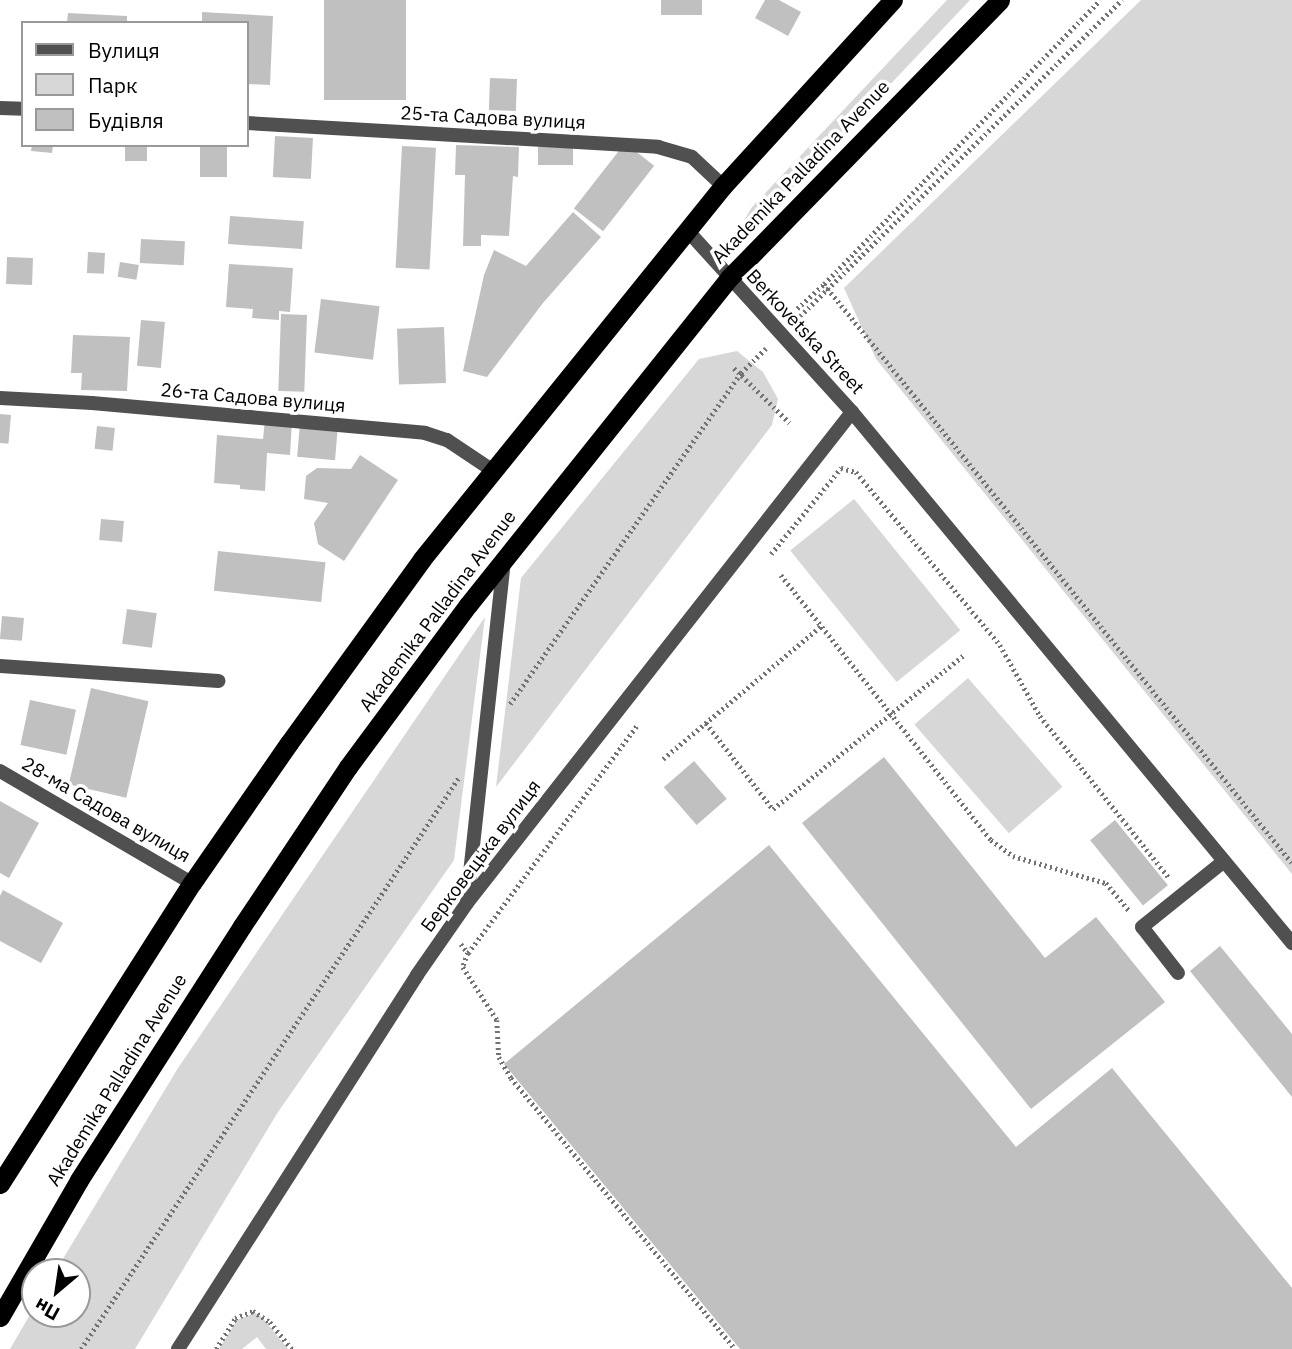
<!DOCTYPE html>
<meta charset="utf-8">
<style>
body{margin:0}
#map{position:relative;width:1292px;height:1349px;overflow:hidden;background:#fff;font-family:"IBM Plex Sans",sans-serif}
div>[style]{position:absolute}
.green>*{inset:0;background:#d7d7d7;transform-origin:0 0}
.building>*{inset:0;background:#c0c0c0;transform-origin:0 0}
.path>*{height:4.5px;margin-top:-2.25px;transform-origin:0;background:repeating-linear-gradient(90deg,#727272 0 2px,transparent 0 5.5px)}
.service>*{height:14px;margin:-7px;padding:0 7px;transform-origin:7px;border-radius:7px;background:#505050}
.minor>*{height:14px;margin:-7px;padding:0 7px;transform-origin:7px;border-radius:7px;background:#505050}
.trunk>*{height:19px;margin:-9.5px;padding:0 9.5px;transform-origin:9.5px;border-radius:9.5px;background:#000}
span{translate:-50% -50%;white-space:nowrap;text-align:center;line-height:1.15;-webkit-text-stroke:7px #fff;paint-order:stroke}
.street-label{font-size:19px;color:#000}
.legend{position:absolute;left:21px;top:21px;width:228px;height:126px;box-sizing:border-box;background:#fff;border:2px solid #999;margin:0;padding:9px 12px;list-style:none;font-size:21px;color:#000}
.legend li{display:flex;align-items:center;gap:14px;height:35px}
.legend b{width:35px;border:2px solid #999}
.north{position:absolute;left:21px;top:1258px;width:70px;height:70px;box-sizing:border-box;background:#fff;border:2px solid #999;border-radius:50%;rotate:209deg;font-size:19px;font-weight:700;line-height:28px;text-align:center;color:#000}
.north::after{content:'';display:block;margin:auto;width:24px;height:32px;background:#000;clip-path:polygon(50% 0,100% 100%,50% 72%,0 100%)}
</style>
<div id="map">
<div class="green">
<i style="clip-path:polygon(947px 0,970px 0,764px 218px,756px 223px,743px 222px,752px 207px)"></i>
<i style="clip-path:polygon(1141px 0,1292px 0,1292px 874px,876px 359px,844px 288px)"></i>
<i style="clip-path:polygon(737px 351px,763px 372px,778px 399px,772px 425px,496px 787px,521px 578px,699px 359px)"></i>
<i style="left:854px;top:499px;width:169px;height:82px;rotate:51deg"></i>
<i style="clip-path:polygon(485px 617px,454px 860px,278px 1112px,135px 1349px,10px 1349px,35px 1306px,35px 1314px,77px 1314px,77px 1272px,55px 1272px,178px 1068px)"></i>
<i style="left:968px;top:678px;width:144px;height:71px;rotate:49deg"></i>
<i style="clip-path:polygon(255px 1313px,262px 1317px,288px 1349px,266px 1349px,257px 1337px,242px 1349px,219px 1349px,237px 1320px)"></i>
</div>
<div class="building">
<i style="left:324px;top:0;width:82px;height:100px"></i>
<i style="left:661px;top:0;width:41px;height:15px"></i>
<i style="clip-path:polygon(765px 0,779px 0,801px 12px,788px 36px,755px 18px)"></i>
<i style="clip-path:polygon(202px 12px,273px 16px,270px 85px,247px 84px,247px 23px,202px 23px)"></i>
<i style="clip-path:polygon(68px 13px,127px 16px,127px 23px,67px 23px)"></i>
<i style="left:490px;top:78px;width:27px;height:32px;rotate:2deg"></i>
<i style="left:275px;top:136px;width:38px;height:41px;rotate:3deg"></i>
<i style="left:625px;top:143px;width:37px;height:83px;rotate:38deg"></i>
<i style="clip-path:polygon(32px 145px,53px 145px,52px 153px,31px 151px)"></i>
<i style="left:125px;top:145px;width:22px;height:16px"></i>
<i style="left:200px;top:145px;width:27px;height:32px"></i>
<i style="clip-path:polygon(456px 145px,519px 147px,518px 177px,513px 176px,509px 236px,481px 235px,481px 246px,463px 246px,465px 175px,455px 175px)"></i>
<i style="left:402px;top:146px;width:34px;height:122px;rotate:3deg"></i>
<i style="left:538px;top:147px;width:35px;height:18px"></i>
<i style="clip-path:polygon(573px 212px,601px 237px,543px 303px,487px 377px,463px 371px,484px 275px,494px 250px,526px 266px)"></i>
<i style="left:230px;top:216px;width:74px;height:28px;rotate:4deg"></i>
<i style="left:141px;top:239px;width:44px;height:24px;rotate:3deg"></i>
<i style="left:88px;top:252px;width:17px;height:21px;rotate:3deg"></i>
<i style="left:7px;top:257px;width:26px;height:27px;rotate:2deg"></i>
<i style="left:120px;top:262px;width:19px;height:15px;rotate:9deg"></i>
<i style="clip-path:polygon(229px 264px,293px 268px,290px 312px,279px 311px,279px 320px,252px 318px,253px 309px,226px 307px)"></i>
<i style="left:321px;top:299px;width:59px;height:54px;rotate:7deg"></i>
<i style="left:281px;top:314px;width:26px;height:77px;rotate:2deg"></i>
<i style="left:141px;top:320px;width:24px;height:46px;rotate:5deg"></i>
<i style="left:444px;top:327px;width:56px;height:47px;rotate:88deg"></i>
<i style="clip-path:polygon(73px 335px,130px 337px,127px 391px,81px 390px,82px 373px,71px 373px)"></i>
<i style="left:0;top:414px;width:11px;height:29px;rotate:5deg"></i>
<i style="clip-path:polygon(265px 420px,292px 422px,290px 455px,267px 453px,265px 491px,240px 489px,240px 485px,214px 483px,217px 435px,263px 439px)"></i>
<i style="left:300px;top:424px;width:38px;height:33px;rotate:5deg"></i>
<i style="left:97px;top:426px;width:18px;height:23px;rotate:6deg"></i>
<i style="clip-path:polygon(360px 455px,398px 480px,344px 561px,318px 544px,314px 523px,328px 503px,304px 499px,306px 476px,317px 468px,351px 469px)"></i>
<i style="left:101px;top:519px;width:23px;height:21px;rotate:5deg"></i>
<i style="left:218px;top:551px;width:108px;height:40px;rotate:6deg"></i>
<i style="left:127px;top:609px;width:30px;height:35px;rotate:8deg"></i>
<i style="left:2px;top:616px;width:22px;height:23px;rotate:5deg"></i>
<i style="left:91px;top:688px;width:59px;height:99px;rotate:13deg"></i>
<i style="left:30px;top:700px;width:47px;height:46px;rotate:12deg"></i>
<i style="clip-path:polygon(884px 757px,1045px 958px,1096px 917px,1165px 1002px,1031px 1109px,802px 823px)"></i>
<i style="left:694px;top:761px;width:50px;height:40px;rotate:49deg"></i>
<i style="clip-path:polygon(0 801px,39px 823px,9px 878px,0 873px)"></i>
<i style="left:1115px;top:820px;width:84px;height:32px;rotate:51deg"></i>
<i style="clip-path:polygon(769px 845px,1016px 1147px,1112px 1068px,1292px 1288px,1292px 1349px,740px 1349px,504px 1064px)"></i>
<i style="clip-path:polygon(3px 890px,63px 923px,41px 963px,0 941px,0 896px)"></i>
<i style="clip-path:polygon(1220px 946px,1292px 1034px,1292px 1097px,1190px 971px)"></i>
</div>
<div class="path">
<i style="left:824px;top:284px;width:744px;rotate:51.05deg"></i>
<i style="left:789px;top:316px;width:47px;rotate:-42.4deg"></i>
<i style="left:824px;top:284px;width:396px;rotate:-45.8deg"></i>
<i style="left:796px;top:320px;width:457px;rotate:-44.5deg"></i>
<i style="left:734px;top:368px;width:78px;rotate:44.5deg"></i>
<i style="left:771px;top:554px;width:111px;rotate:-50.9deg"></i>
<i style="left:841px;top:468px;width:16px;rotate:15deg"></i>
<i style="left:856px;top:472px;width:225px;rotate:50.2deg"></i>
<i style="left:1000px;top:645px;width:81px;rotate:60.6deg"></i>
<i style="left:1040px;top:716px;width:208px;rotate:51.4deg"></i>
<i style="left:781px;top:575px;width:338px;rotate:51.6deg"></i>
<i style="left:991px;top:840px;width:27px;rotate:36deg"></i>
<i style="left:1013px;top:856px;width:97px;rotate:16.2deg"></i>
<i style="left:1106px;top:883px;width:38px;rotate:50deg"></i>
<i style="left:510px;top:704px;width:404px;rotate:-55.1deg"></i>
<i style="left:741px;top:373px;width:35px;rotate:-45deg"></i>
<i style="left:706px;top:723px;width:109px;rotate:52.1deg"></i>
<i style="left:773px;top:809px;width:245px;rotate:-38.9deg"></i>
<i style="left:663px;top:759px;width:207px;rotate:-40.1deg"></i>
<i style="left:461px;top:944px;width:11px;rotate:52deg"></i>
<i style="left:468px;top:953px;width:285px;rotate:-53.4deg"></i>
<i style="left:468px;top:953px;width:15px;rotate:110deg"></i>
<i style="left:463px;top:967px;width:63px;rotate:57.3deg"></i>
<i style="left:497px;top:1020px;width:37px;rotate:87deg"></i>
<i style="left:499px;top:1057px;width:24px;rotate:60deg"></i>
<i style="left:511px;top:1078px;width:352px;rotate:50.4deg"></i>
<i style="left:81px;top:1349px;width:686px;rotate:-56.54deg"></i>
<i style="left:216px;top:1349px;width:36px;rotate:-58deg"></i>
<i style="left:235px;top:1318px;width:19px;rotate:-21deg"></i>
<i style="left:253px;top:1311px;width:20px;rotate:33deg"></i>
<i style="left:270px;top:1322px;width:35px;rotate:51deg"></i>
</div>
<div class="service">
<i style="left:852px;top:412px;width:690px;rotate:50.35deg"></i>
<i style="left:1178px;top:973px;width:58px;rotate:-128deg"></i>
<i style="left:1142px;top:927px;width:105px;rotate:-38.8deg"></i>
</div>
<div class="minor">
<i style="left:0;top:108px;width:23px;rotate:2deg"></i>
<i style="left:247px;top:123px;width:412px;rotate:3.3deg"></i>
<i style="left:658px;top:147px;width:35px;rotate:16deg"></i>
<i style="left:692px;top:157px;width:42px;rotate:43.1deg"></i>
<i style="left:0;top:398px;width:92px;rotate:3.1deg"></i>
<i style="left:92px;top:403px;width:334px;rotate:5.1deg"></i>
<i style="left:425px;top:433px;width:23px;rotate:18deg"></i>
<i style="left:447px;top:440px;width:54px;rotate:33.7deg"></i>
<i style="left:0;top:666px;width:219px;rotate:3.9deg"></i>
<i style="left:0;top:771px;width:222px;rotate:30.3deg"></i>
<i style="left:467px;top:901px;width:343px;rotate:-83.8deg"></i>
<i style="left:178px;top:1349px;width:444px;rotate:-57.4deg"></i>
<i style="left:417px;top:975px;width:88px;rotate:-55.2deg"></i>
<i style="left:467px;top:903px;width:624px;rotate:-51.9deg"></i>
<i style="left:852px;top:412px;width:246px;rotate:-132.2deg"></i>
</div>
<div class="trunk">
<i style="left:0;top:1184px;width:357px;rotate:-57.5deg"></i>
<i style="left:192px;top:883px;width:170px;rotate:-55.3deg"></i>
<i style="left:289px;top:743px;width:227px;rotate:-54.1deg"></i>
<i style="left:422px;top:559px;width:479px;rotate:-51.1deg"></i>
<i style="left:723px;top:186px;width:252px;rotate:-47.6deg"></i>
<i style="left:0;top:1317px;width:158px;rotate:-60deg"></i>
<i style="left:79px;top:1180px;width:302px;rotate:-57.3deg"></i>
<i style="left:242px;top:926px;width:191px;rotate:-56.3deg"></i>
<i style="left:348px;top:767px;width:202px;rotate:-53.5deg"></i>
<i style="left:468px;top:605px;width:418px;rotate:-51.4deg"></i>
<i style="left:729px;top:278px;width:388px;rotate:-45.7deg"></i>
</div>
<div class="street-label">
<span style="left:493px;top:118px;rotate:3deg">25-та Садова вулиця</span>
<span style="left:801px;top:172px;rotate:-46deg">Akademika Palladina Avenue</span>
<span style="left:805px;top:332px;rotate:47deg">Berkovetska Street</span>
<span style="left:253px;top:398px;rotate:5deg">26-та Садова вулиця</span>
<span style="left:438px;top:611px;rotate:-53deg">Akademika Palladina Avenue</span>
<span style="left:106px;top:810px;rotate:30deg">28-ма Садова вулиця</span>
<span style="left:481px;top:856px;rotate:-53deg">Берковецька вулиця</span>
<span style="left:117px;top:1080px;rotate:-58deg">Akademika Palladina Avenue</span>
</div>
<ul class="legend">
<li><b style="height:9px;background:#505050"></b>Вулиця</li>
<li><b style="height:19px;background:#d7d7d7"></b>Парк</li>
<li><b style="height:19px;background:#c0c0c0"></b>Будівля</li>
</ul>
<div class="north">Пн</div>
</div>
